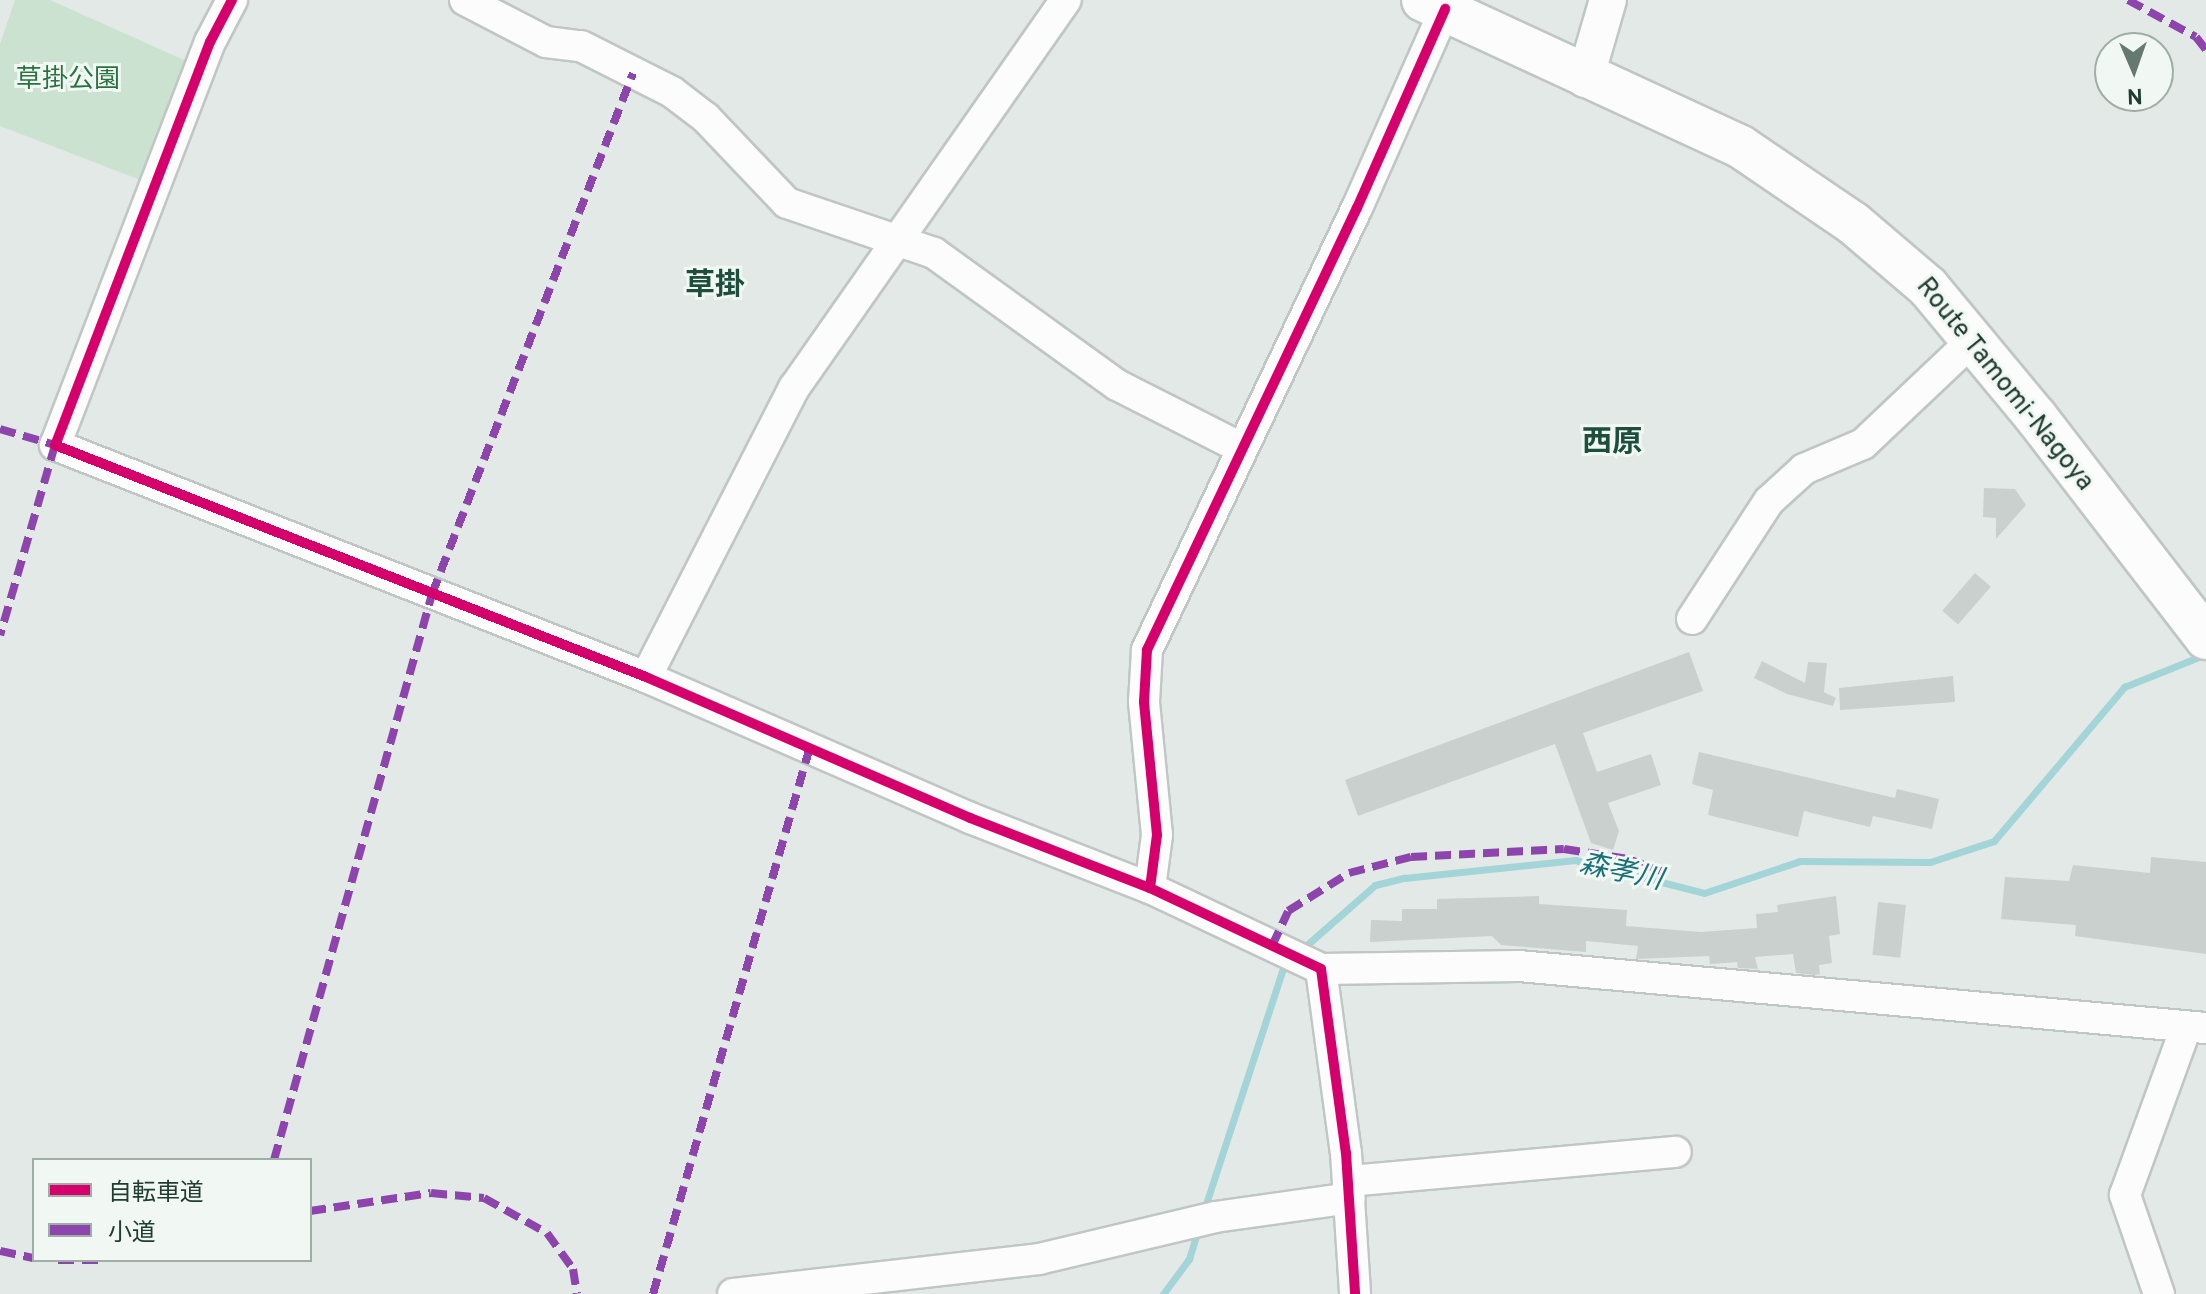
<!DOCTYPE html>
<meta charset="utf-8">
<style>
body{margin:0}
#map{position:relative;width:2206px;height:1294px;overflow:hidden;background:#e3e9e6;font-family:Overpass,"Noto Sans JP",sans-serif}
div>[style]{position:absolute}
.green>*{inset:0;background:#cce2d1}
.stream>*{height:7px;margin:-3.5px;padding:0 3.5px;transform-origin:3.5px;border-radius:3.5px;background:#a3d4d7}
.building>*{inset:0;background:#cad0cd;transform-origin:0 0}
.roads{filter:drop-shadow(2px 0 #c0c6c3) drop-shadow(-2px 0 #c0c6c3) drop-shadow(0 2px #c0c6c3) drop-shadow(0 -2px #c0c6c3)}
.minor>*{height:30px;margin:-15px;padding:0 15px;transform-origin:15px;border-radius:15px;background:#fbfcfb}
.tertiary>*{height:36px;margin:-18px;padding:0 18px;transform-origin:18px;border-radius:18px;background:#fbfcfb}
.secondary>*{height:42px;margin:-21px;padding:0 21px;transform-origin:21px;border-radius:21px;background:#fbfcfb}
.quiet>*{height:8px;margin-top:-4px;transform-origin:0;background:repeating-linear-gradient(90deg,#8e44ad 0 16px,transparent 0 24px)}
.cycleway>*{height:10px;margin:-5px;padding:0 5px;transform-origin:5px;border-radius:5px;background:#d6006c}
span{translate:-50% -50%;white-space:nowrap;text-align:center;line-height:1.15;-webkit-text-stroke:6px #f1f8f4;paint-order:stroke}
.park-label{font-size:26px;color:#2b7241}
.street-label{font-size:26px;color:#213c32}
.water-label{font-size:28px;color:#1b6f77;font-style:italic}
.quarter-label{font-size:30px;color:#1d4e3e;font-weight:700}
.legend{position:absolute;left:32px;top:1158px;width:280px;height:104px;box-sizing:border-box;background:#f1f8f4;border:2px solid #9eada6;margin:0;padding:10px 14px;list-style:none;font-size:24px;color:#213c32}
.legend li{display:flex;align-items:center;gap:16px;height:40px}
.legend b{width:40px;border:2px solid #9eada6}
.north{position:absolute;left:2094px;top:32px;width:80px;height:80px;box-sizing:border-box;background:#f1f8f4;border:2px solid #9eada6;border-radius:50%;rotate:178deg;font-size:22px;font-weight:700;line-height:32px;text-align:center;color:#213c32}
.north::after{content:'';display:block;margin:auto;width:28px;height:36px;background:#657971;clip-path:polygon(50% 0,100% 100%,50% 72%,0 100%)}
</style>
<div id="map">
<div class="green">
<i style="clip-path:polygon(15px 0,50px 0,193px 64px,148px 183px,0 126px,0 44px)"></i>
</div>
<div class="stream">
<i style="left:1301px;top:950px;width:98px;rotate:-41.3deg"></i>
<i style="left:1375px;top:885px;width:30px;rotate:-14deg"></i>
<i style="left:1404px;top:878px;width:172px;rotate:-6deg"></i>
<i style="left:1575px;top:860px;width:133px;rotate:14.3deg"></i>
<i style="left:1704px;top:893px;width:101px;rotate:-18.4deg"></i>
<i style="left:1800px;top:861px;width:130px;rotate:0.4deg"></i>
<i style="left:1930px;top:862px;width:67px;rotate:-18.2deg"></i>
<i style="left:1994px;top:841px;width:202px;rotate:-49.8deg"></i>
<i style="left:2124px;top:687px;width:86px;rotate:-21.8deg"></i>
<i style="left:1204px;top:1210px;width:251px;rotate:-71.9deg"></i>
<i style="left:1282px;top:971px;width:12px;rotate:-48deg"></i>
<i style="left:1163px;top:1294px;width:44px;rotate:-53.4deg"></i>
<i style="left:1189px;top:1259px;width:30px;rotate:-73deg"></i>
</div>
<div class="building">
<i style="clip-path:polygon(1984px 488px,2015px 489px,2026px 505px,1996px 539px,1996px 518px,1983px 517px)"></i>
<i style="left:1975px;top:573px;width:21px;height:50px;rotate:41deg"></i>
<i style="clip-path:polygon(1689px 652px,1703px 691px,1583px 733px,1597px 772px,1651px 754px,1661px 785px,1608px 803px,1619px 831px,1613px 850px,1591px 843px,1555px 744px,1358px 816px,1345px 780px)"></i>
<i style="clip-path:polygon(1762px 661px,1805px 683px,1808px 662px,1827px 663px,1824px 692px,1836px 698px,1833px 706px,1787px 694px,1754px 678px)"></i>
<i style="clip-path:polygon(1953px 676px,1955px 702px,1840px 710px,1839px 688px)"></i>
<i style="clip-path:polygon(1699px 752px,1895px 798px,1897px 789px,1939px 799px,1932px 829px,1873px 816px,1870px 827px,1804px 811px,1798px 837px,1708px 815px,1713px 790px,1692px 784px)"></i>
<i style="clip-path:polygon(2151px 857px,2206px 862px,2206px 954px,2075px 936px,2076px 925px,2001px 919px,2005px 877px,2069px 881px,2073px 865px,2150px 873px)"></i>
<i style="clip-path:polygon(1539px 896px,1539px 904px,1627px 910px,1626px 926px,1701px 932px,1757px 928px,1756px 914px,1778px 912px,1777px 905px,1836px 896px,1840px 934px,1829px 936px,1832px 963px,1819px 965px,1820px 974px,1815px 975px,1796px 973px,1793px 954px,1755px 957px,1758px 969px,1738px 968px,1737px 962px,1710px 964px,1709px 956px,1636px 959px,1638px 946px,1586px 941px,1586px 952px,1501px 945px,1492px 936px,1370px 942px,1371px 920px,1402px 921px,1402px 909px,1437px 909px,1437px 899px)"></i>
<i style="left:1878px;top:902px;width:28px;height:53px;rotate:6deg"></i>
</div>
<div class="roads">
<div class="minor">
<i style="left:232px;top:0;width:47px;rotate:117.6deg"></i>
<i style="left:210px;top:42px;width:432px;rotate:111deg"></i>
<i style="left:55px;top:445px;width:635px;rotate:21.43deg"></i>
<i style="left:646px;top:677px;width:353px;rotate:23.5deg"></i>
<i style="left:970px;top:818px;width:193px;rotate:21.3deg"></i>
<i style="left:1150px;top:888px;width:189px;rotate:25.3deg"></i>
<i style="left:1321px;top:969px;width:186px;rotate:82.3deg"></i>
<i style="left:1346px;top:1153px;width:141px;rotate:86.3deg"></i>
<i style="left:465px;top:0;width:91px;rotate:27.4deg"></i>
<i style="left:546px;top:42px;width:35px;rotate:7deg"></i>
<i style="left:581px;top:46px;width:102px;rotate:26.8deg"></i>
<i style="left:672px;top:92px;width:43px;rotate:37.4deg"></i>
<i style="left:706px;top:118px;width:117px;rotate:46.4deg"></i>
<i style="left:787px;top:203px;width:155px;rotate:18.8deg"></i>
<i style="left:934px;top:253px;width:226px;rotate:35.8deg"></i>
<i style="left:1117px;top:385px;width:139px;rotate:26.9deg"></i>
<i style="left:1692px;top:619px;width:141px;rotate:-56.9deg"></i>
<i style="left:1769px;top:501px;width:47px;rotate:-42.4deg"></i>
<i style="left:1804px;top:469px;width:64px;rotate:-23deg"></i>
<i style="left:1863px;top:444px;width:150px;rotate:-43.4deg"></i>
<i style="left:646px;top:677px;width:325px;rotate:-62.9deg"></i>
<i style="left:794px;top:388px;width:474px;rotate:-55deg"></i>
<i style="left:1150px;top:888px;width:53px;rotate:-82.5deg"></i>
<i style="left:1157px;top:835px;width:134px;rotate:-95.6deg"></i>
<i style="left:1144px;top:702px;width:52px;rotate:-86.7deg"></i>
<i style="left:1147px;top:650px;width:489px;rotate:-64.6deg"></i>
<i style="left:1357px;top:208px;width:218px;rotate:-66.1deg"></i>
<i style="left:1321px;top:969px;width:198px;rotate:-0.9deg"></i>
<i style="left:1519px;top:966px;width:690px;rotate:5.16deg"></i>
<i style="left:1349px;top:1181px;width:328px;rotate:-5.1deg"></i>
<i style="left:733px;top:1294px;width:308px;rotate:-6.5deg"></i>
<i style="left:1039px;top:1259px;width:181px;rotate:-13.4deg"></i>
<i style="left:1215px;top:1217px;width:136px;rotate:-8deg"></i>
<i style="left:2159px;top:1294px;width:105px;rotate:-109deg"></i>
<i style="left:2125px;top:1195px;width:179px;rotate:-70deg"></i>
</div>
<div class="tertiary">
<i style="left:1585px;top:79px;width:82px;rotate:-73.8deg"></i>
</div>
<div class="secondary">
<i style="left:1423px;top:0;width:350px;rotate:24.8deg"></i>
<i style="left:1741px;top:147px;width:135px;rotate:34.2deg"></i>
<i style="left:1853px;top:223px;width:99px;rotate:40.5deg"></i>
<i style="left:1928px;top:287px;width:169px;rotate:50.3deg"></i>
<i style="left:2036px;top:417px;width:279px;rotate:52.4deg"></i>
</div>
</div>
<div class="quiet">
<i style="left:2128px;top:0;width:77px;rotate:28.6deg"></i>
<i style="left:2196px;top:37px;width:16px;rotate:52deg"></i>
<i style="left:0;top:429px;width:57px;rotate:16.2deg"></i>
<i style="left:55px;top:445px;width:198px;rotate:106.1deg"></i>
<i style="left:1272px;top:946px;width:38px;rotate:-65deg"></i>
<i style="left:1288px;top:911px;width:72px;rotate:-31.9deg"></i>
<i style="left:1349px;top:873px;width:64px;rotate:-14.5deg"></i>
<i style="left:1411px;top:857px;width:153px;rotate:-3deg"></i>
<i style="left:1564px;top:849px;width:65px;rotate:8.9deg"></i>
<i style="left:1628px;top:859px;width:40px;rotate:20.2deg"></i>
<i style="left:274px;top:1160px;width:588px;rotate:-74.4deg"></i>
<i style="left:432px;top:594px;width:558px;rotate:-68.9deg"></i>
<i style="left:310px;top:1211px;width:122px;rotate:-8.5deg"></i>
<i style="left:431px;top:1193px;width:53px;rotate:5.4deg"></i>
<i style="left:484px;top:1198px;width:72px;rotate:29.1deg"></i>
<i style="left:547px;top:1233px;width:44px;rotate:54.2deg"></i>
<i style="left:573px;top:1269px;width:25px;rotate:81deg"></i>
<i style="left:0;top:1251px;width:35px;rotate:12deg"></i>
<i style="left:58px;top:1260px;width:44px"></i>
<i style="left:653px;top:1294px;width:569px;rotate:-73.99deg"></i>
</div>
<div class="cycleway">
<i style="left:232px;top:0;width:47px;rotate:117.6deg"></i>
<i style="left:210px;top:42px;width:432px;rotate:111deg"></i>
<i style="left:55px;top:445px;width:635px;rotate:21.43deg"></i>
<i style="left:646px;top:677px;width:353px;rotate:23.5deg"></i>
<i style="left:970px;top:818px;width:193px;rotate:21.3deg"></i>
<i style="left:1150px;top:888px;width:189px;rotate:25.3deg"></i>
<i style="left:1321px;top:969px;width:186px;rotate:82.3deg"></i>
<i style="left:1346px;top:1153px;width:141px;rotate:86.3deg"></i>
<i style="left:1150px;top:888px;width:53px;rotate:-82.5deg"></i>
<i style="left:1157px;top:835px;width:134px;rotate:-95.6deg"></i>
<i style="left:1144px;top:702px;width:52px;rotate:-86.7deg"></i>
<i style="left:1147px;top:650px;width:489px;rotate:-64.6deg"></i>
<i style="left:1357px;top:208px;width:218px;rotate:-66.1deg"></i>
</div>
<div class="park-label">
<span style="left:68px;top:81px">草掛公園</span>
</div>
<div class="street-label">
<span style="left:2004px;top:385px;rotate:51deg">Route Tamomi-Nagoya</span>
</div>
<div class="water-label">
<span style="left:1621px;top:873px;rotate:12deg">森孝川</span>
</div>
<div class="quarter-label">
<span style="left:715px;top:287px">草掛</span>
<span style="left:1612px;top:444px">西原</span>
</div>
<ul class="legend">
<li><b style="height:10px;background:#d6006c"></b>自転車道</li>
<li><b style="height:10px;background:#8e44ad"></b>小道</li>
</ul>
<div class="north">N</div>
</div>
